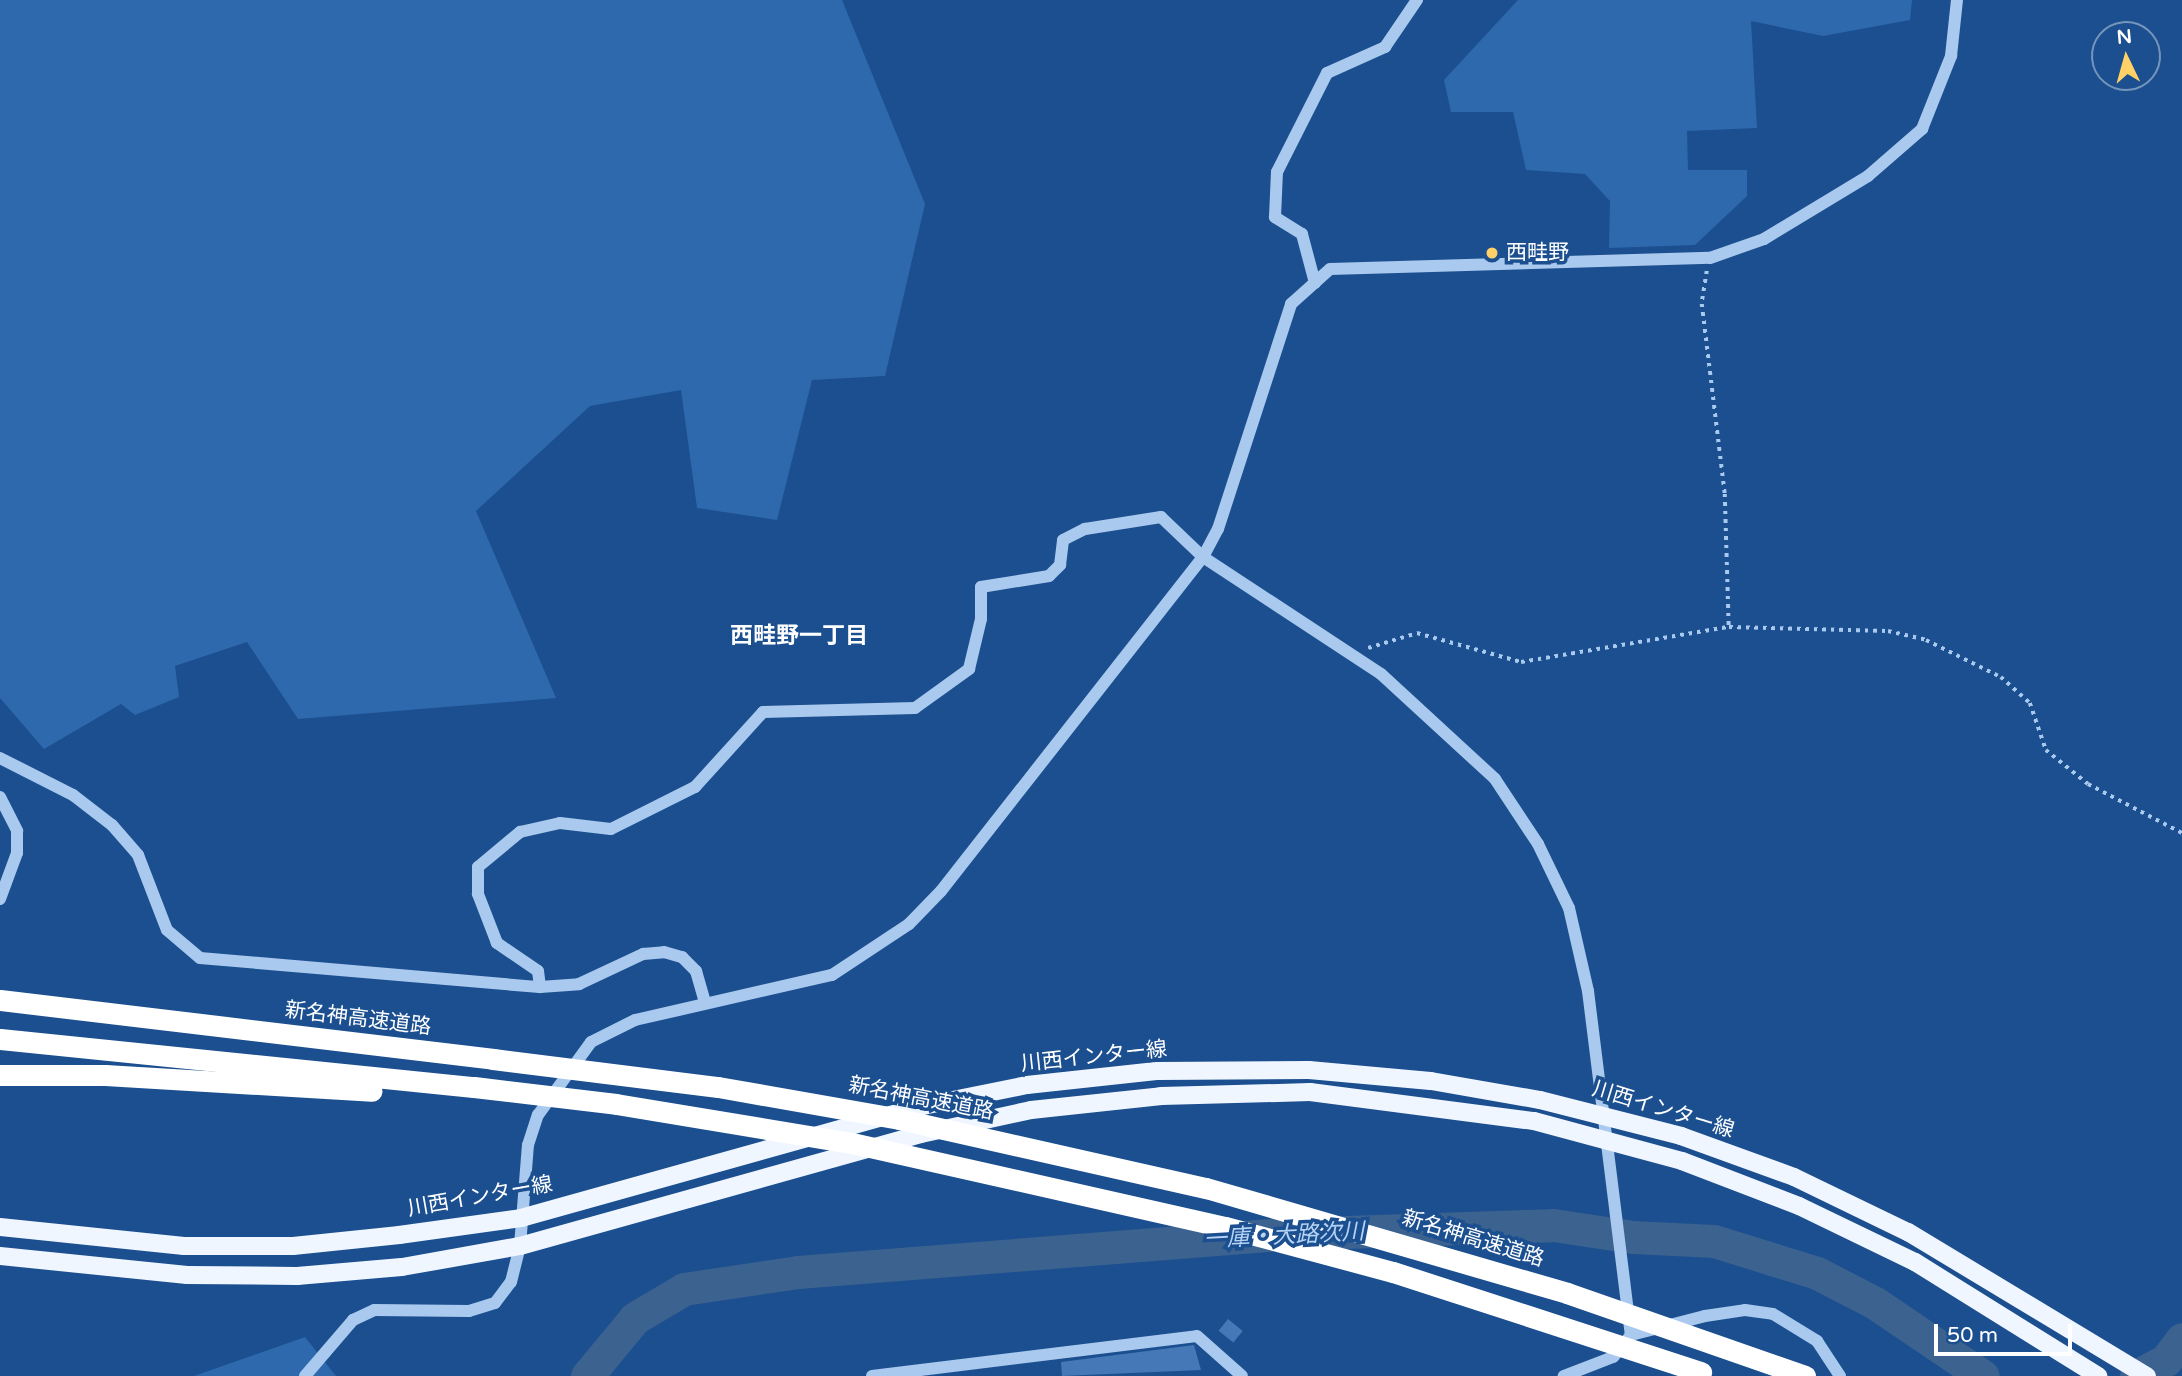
<!DOCTYPE html>
<meta charset="utf-8">
<style>
body{margin:0}
#map{position:relative;width:2182px;height:1376px;overflow:hidden;background:#1b4f8f;font-family:"Varela Round","Noto Sans JP",sans-serif}
div>[style]{position:absolute}
.green>*{inset:0;background:#2e69ad}
.river>*{height:33px;margin:-16.5px;padding:0 16.5px;transform-origin:16.5px;border-radius:16.5px;background:#3c6290}
.building>*{inset:0;background:#4478b7;transform-origin:0 0}
.path>*{height:3.5px;margin-top:-1.75px;transform-origin:0;background:repeating-linear-gradient(90deg,#a9c9ee 0 3.5px,transparent 0 8.5px)}
.minor>*{height:12px;margin:-6px;padding:0 6px;transform-origin:6px;border-radius:6px;background:#a9c9ee}
.major>*{height:18px;margin:-9px;padding:0 9px;transform-origin:9px;border-radius:9px;background:#f0f6ff}
.highway>*{height:21px;margin:-10.5px;padding:0 10.5px;transform-origin:10.5px;border-radius:10.5px;background:#fff}
.major-bridge>*{height:18px;margin:-9px;padding:0 9px;transform-origin:9px;border-radius:9px;background:#f0f6ff}
.highway-bridge>*{height:21px;margin:-10.5px;padding:0 10.5px;transform-origin:10.5px;border-radius:10.5px;background:#fff}
.dots>*{width:19px;height:19px;translate:-50% -50%;box-sizing:border-box;border:4px solid #1b4f8f;border-radius:50%}
span{translate:-50% -50%;white-space:nowrap;text-align:center;line-height:1.15;-webkit-text-stroke:7px #1b4f8f;paint-order:stroke}
.poi-label{font-size:21px;color:#fff}
.left{translate:0 -50%;text-align:left}
.street-label{font-size:21px;color:#fff}
.neighbourhood-label{font-size:23px;color:#fff;font-weight:700}
.water-label{font-size:23px;color:#b5d3f5;font-style:italic}
.north{position:absolute;left:2091px;top:21px;width:70px;height:70px;box-sizing:border-box;background:#1b4f8f;border:2px solid #7695bc;border-radius:50%;rotate:355deg;font-size:19px;font-weight:700;line-height:28px;text-align:center;color:#fff}
.north::after{content:'';display:block;margin:auto;width:24px;height:32px;background:#ffd166;clip-path:polygon(50% 0,100% 100%,50% 72%,0 100%)}
.scale{position:absolute;left:1934px;top:1324px;width:138px;height:32px;box-sizing:border-box;border:4px solid #fff;border-top:0;padding-left:9px;font-size:21px;line-height:24px;white-space:nowrap;color:#fff;-webkit-text-stroke:5px #1b4f8f;paint-order:stroke}
</style>
<div id="map">
<div class="green">
<i style="clip-path:polygon(0 0,842px 0,925px 204px,885px 376px,812px 380px,777px 520px,697px 508px,681px 390px,590px 406px,476px 511px,556px 698px,298px 719px,247px 642px,175px 666px,179px 697px,135px 715px,121px 704px,44px 749px,0 698px)"></i>
<i style="clip-path:polygon(1518px 0,1912px 0,1910px 20px,1823px 36px,1751px 21px,1757px 128px,1687px 131px,1688px 170px,1747px 170px,1747px 196px,1695px 245px,1609px 248px,1610px 201px,1585px 174px,1526px 170px,1513px 112px,1451px 112px,1444px 80px)"></i>
<i style="clip-path:polygon(305px 1337px,336px 1376px,194px 1376px)"></i>
</div>
<div class="river">
<i style="left:587px;top:1376px;width:75px;rotate:-50.4deg"></i>
<i style="left:635px;top:1318px;width:57px;rotate:-30.6deg"></i>
<i style="left:684px;top:1289px;width:115px;rotate:-8.5deg"></i>
<i style="left:798px;top:1272px;width:489px;rotate:-4.5deg"></i>
<i style="left:1286px;top:1234px;width:267px;rotate:-1.9deg"></i>
<i style="left:1553px;top:1225px;width:81px;rotate:8.5deg"></i>
<i style="left:1633px;top:1237px;width:81px;rotate:2.8deg"></i>
<i style="left:1714px;top:1241px;width:108px;rotate:17.3deg"></i>
<i style="left:1817px;top:1273px;width:65px;rotate:27.3deg"></i>
<i style="left:1875px;top:1303px;width:130px;rotate:34.1deg"></i>
<i style="left:2136px;top:1376px;width:34px;rotate:-28deg"></i>
<i style="left:2166px;top:1360px;width:26px;rotate:-53deg"></i>
</div>
<div class="building">
<i style="left:1228px;top:1319px;width:19px;height:15px;rotate:39deg"></i>
<i style="clip-path:polygon(1194px 1345px,1201px 1370px,1062px 1376px,1061px 1362px)"></i>
</div>
<div class="path">
<i style="left:1707px;top:271px;width:33px;rotate:99deg"></i>
<i style="left:1702px;top:304px;width:191px;rotate:83.1deg"></i>
<i style="left:1725px;top:494px;width:133px;rotate:88.3deg"></i>
<i style="left:1368px;top:648px;width:51px;rotate:-17deg"></i>
<i style="left:1417px;top:633px;width:108px;rotate:15.6deg"></i>
<i style="left:1521px;top:662px;width:211px;rotate:-9.6deg"></i>
<i style="left:1729px;top:627px;width:159px;rotate:1.4deg"></i>
<i style="left:1888px;top:631px;width:39px;rotate:13deg"></i>
<i style="left:1926px;top:640px;width:84px;rotate:26.3deg"></i>
<i style="left:2001px;top:677px;width:39px;rotate:42deg"></i>
<i style="left:2030px;top:703px;width:50px;rotate:71.2deg"></i>
<i style="left:2046px;top:750px;width:54px;rotate:39deg"></i>
<i style="left:2088px;top:784px;width:106px;rotate:27.5deg"></i>
</div>
<div class="minor">
<i style="left:1315px;top:283px;width:51px;rotate:-104.9deg"></i>
<i style="left:1302px;top:234px;width:32px;rotate:-148deg"></i>
<i style="left:1275px;top:217px;width:45px;rotate:-87.5deg"></i>
<i style="left:1277px;top:172px;width:111px;rotate:-63.2deg"></i>
<i style="left:1327px;top:73px;width:64px;rotate:-24.1deg"></i>
<i style="left:1385px;top:47px;width:57px;rotate:-55.8deg"></i>
<i style="left:0;top:758px;width:82px;rotate:26.9deg"></i>
<i style="left:73px;top:795px;width:49px;rotate:37.6deg"></i>
<i style="left:112px;top:825px;width:40px;rotate:49deg"></i>
<i style="left:138px;top:855px;width:80px;rotate:68.9deg"></i>
<i style="left:167px;top:930px;width:43px;rotate:40.3deg"></i>
<i style="left:200px;top:958px;width:341px;rotate:4.9deg"></i>
<i style="left:540px;top:987px;width:39px;rotate:-4deg"></i>
<i style="left:579px;top:984px;width:71px;rotate:-25.1deg"></i>
<i style="left:643px;top:954px;width:21px;rotate:-5deg"></i>
<i style="left:664px;top:952px;width:19px;rotate:16deg"></i>
<i style="left:682px;top:957px;width:20px;rotate:45deg"></i>
<i style="left:696px;top:971px;width:33px;rotate:74deg"></i>
<i style="left:0;top:797px;width:38px;rotate:63deg"></i>
<i style="left:17px;top:831px;width:22px;rotate:90deg"></i>
<i style="left:17px;top:853px;width:49px;rotate:110.3deg"></i>
<i style="left:540px;top:987px;width:16px;rotate:-97deg"></i>
<i style="left:538px;top:971px;width:50px;rotate:-145.7deg"></i>
<i style="left:497px;top:943px;width:53px;rotate:-111.2deg"></i>
<i style="left:478px;top:894px;width:27px;rotate:-90deg"></i>
<i style="left:478px;top:867px;width:55px;rotate:-39.8deg"></i>
<i style="left:520px;top:832px;width:41px;rotate:-12.7deg"></i>
<i style="left:560px;top:823px;width:51px;rotate:6.7deg"></i>
<i style="left:611px;top:829px;width:94px;rotate:-26.6deg"></i>
<i style="left:695px;top:787px;width:101px;rotate:-47.8deg"></i>
<i style="left:763px;top:712px;width:152px;rotate:-1.5deg"></i>
<i style="left:915px;top:708px;width:67px;rotate:-35.8deg"></i>
<i style="left:969px;top:669px;width:51px;rotate:-76.5deg"></i>
<i style="left:981px;top:619px;width:32px;rotate:-90deg"></i>
<i style="left:981px;top:587px;width:69px;rotate:-9.2deg"></i>
<i style="left:1049px;top:576px;width:16px;rotate:-45deg"></i>
<i style="left:1060px;top:565px;width:25px;rotate:-83deg"></i>
<i style="left:1063px;top:540px;width:25px;rotate:-27deg"></i>
<i style="left:1085px;top:529px;width:77px;rotate:-9deg"></i>
<i style="left:1161px;top:517px;width:58px;rotate:43.6deg"></i>
<i style="left:1203px;top:557px;width:213px;rotate:33.3deg"></i>
<i style="left:1381px;top:674px;width:155px;rotate:42.6deg"></i>
<i style="left:1495px;top:779px;width:78px;rotate:56.5deg"></i>
<i style="left:1538px;top:844px;width:71px;rotate:64.2deg"></i>
<i style="left:1569px;top:908px;width:85px;rotate:77.1deg"></i>
<i style="left:1588px;top:991px;width:347px;rotate:82.9deg"></i>
<i style="left:1631px;top:1335px;width:28px;rotate:129deg"></i>
<i style="left:1613px;top:1357px;width:53px;rotate:158.8deg"></i>
<i style="left:1631px;top:1335px;width:76px;rotate:-14.4deg"></i>
<i style="left:1705px;top:1316px;width:40px;rotate:-8.5deg"></i>
<i style="left:1745px;top:1310px;width:28px;rotate:8deg"></i>
<i style="left:1773px;top:1314px;width:52px;rotate:31.5deg"></i>
<i style="left:1817px;top:1341px;width:42px;rotate:56.7deg"></i>
<i style="left:305px;top:1376px;width:74px;rotate:-49.4deg"></i>
<i style="left:353px;top:1320px;width:23px;rotate:-25deg"></i>
<i style="left:374px;top:1310px;width:95px;rotate:0.6deg"></i>
<i style="left:469px;top:1311px;width:27px;rotate:-17deg"></i>
<i style="left:495px;top:1303px;width:26px;rotate:-53deg"></i>
<i style="left:511px;top:1282px;width:37px;rotate:-76deg"></i>
<i style="left:520px;top:1246px;width:101px;rotate:-85.5deg"></i>
<i style="left:528px;top:1145px;width:32px;rotate:-72deg"></i>
<i style="left:538px;top:1115px;width:90px;rotate:-54deg"></i>
<i style="left:591px;top:1042px;width:49px;rotate:-26.6deg"></i>
<i style="left:635px;top:1020px;width:202px;rotate:-12.9deg"></i>
<i style="left:832px;top:975px;width:92px;rotate:-33.5deg"></i>
<i style="left:909px;top:924px;width:46px;rotate:-45.9deg"></i>
<i style="left:941px;top:891px;width:424px;rotate:-51.9deg"></i>
<i style="left:1203px;top:557px;width:32px;rotate:-62deg"></i>
<i style="left:1218px;top:529px;width:237px;rotate:-72deg"></i>
<i style="left:1291px;top:304px;width:52px;rotate:-41.9deg"></i>
<i style="left:1330px;top:269px;width:380px;rotate:-1.7deg"></i>
<i style="left:1710px;top:258px;width:57px;rotate:-19.4deg"></i>
<i style="left:1764px;top:239px;width:122px;rotate:-31.2deg"></i>
<i style="left:1868px;top:176px;width:72px;rotate:-41deg"></i>
<i style="left:1922px;top:129px;width:79px;rotate:-68.3deg"></i>
<i style="left:1951px;top:56px;width:56px;rotate:-83.9deg"></i>
<i style="left:872px;top:1376px;width:327px;rotate:-7deg"></i>
<i style="left:1197px;top:1336px;width:60px;rotate:41.6deg"></i>
</div>
<div class="major">
<i style="left:0;top:1227px;width:185px;rotate:5.9deg"></i>
<i style="left:184px;top:1246px;width:109px"></i>
<i style="left:293px;top:1246px;width:107px;rotate:-5.9deg"></i>
<i style="left:399px;top:1235px;width:123px;rotate:-7.9deg"></i>
<i style="left:521px;top:1218px;width:417px;rotate:-15.6deg"></i>
<i style="left:923px;top:1106px;width:106px;rotate:-11.4deg"></i>
<i style="left:1027px;top:1085px;width:130px;rotate:-6.2deg"></i>
<i style="left:1156px;top:1071px;width:153px;rotate:-0.4deg"></i>
<i style="left:1309px;top:1070px;width:122px;rotate:5.2deg"></i>
<i style="left:1431px;top:1081px;width:111px;rotate:9.9deg"></i>
<i style="left:0;top:1256px;width:188px;rotate:5.8deg"></i>
<i style="left:187px;top:1275px;width:110px;rotate:0.5deg"></i>
<i style="left:297px;top:1276px;width:105px;rotate:-4.9deg"></i>
<i style="left:402px;top:1267px;width:120px;rotate:-10.1deg"></i>
<i style="left:520px;top:1246px;width:416px;rotate:-15.6deg"></i>
<i style="left:921px;top:1134px;width:113px;rotate:-12.3deg"></i>
<i style="left:1031px;top:1110px;width:131px;rotate:-6.1deg"></i>
<i style="left:1161px;top:1096px;width:149px;rotate:-1.5deg"></i>
<i style="left:1310px;top:1092px;width:226px;rotate:7.4deg"></i>
</div>
<div class="highway">
<i style="left:0;top:1000px;width:497px;rotate:6.8deg"></i>
<i style="left:0;top:1039px;width:476px;rotate:5.8deg"></i>
<i style="left:0;top:1075px;width:105px"></i>
<i style="left:105px;top:1075px;width:267px;rotate:3.4deg"></i>
</div>
<div class="major-bridge">
<i style="left:1540px;top:1100px;width:146px;rotate:14.3deg"></i>
<i style="left:1681px;top:1136px;width:120px;rotate:19.9deg"></i>
<i style="left:1794px;top:1177px;width:127px;rotate:25.8deg"></i>
<i style="left:1908px;top:1232px;width:279px;rotate:31.1deg"></i>
<i style="left:1534px;top:1121px;width:153px;rotate:15.1deg"></i>
<i style="left:1682px;top:1161px;width:125px;rotate:21deg"></i>
<i style="left:1799px;top:1206px;width:129px;rotate:25.8deg"></i>
<i style="left:1915px;top:1262px;width:216px;rotate:31.9deg"></i>
</div>
<div class="highway-bridge">
<i style="left:493px;top:1059px;width:227px;rotate:7.1deg"></i>
<i style="left:718px;top:1087px;width:184px;rotate:10deg"></i>
<i style="left:899px;top:1119px;width:315px;rotate:12.7deg"></i>
<i style="left:1206px;top:1188px;width:376px;rotate:16.2deg"></i>
<i style="left:1567px;top:1293px;width:252px;rotate:19.2deg"></i>
<i style="left:474px;top:1087px;width:143px;rotate:6.8deg"></i>
<i style="left:616px;top:1104px;width:239px;rotate:9.4deg"></i>
<i style="left:852px;top:1143px;width:382px;rotate:12.7deg"></i>
<i style="left:1225px;top:1227px;width:174px;rotate:15deg"></i>
<i style="left:1393px;top:1272px;width:324px;rotate:18deg"></i>
</div>
<div class="dots">
<i style="left:1492px;top:253px;background:#ffd166"></i>
</div>
<div class="poi-label">
<span class="left" style="left:1506px;top:253px">西畦野</span>
</div>
<div class="street-label">
<span style="left:358px;top:1019px;rotate:7deg">新名神高速道路</span>
<span style="left:1094px;top:1057px;rotate:-6deg">川西インター線</span>
<span style="left:921px;top:1099px;rotate:11deg">新名神高速道路</span>
<span style="left:1663px;top:1110px;rotate:17deg">川西インター線</span>
<span style="left:480px;top:1197px;rotate:-10deg">川西インター線</span>
<span style="left:1473px;top:1239px;rotate:17deg">新名神高速道路</span>
</div>
<div class="neighbourhood-label">
<span style="left:799px;top:636px">西畦野一丁目</span>
</div>
<div class="water-label">
<span style="left:1284px;top:1236px;rotate:-3deg">一庫・大路次川</span>
</div>
<div class="north">N</div>
<div class="scale">50 m</div>
</div>
